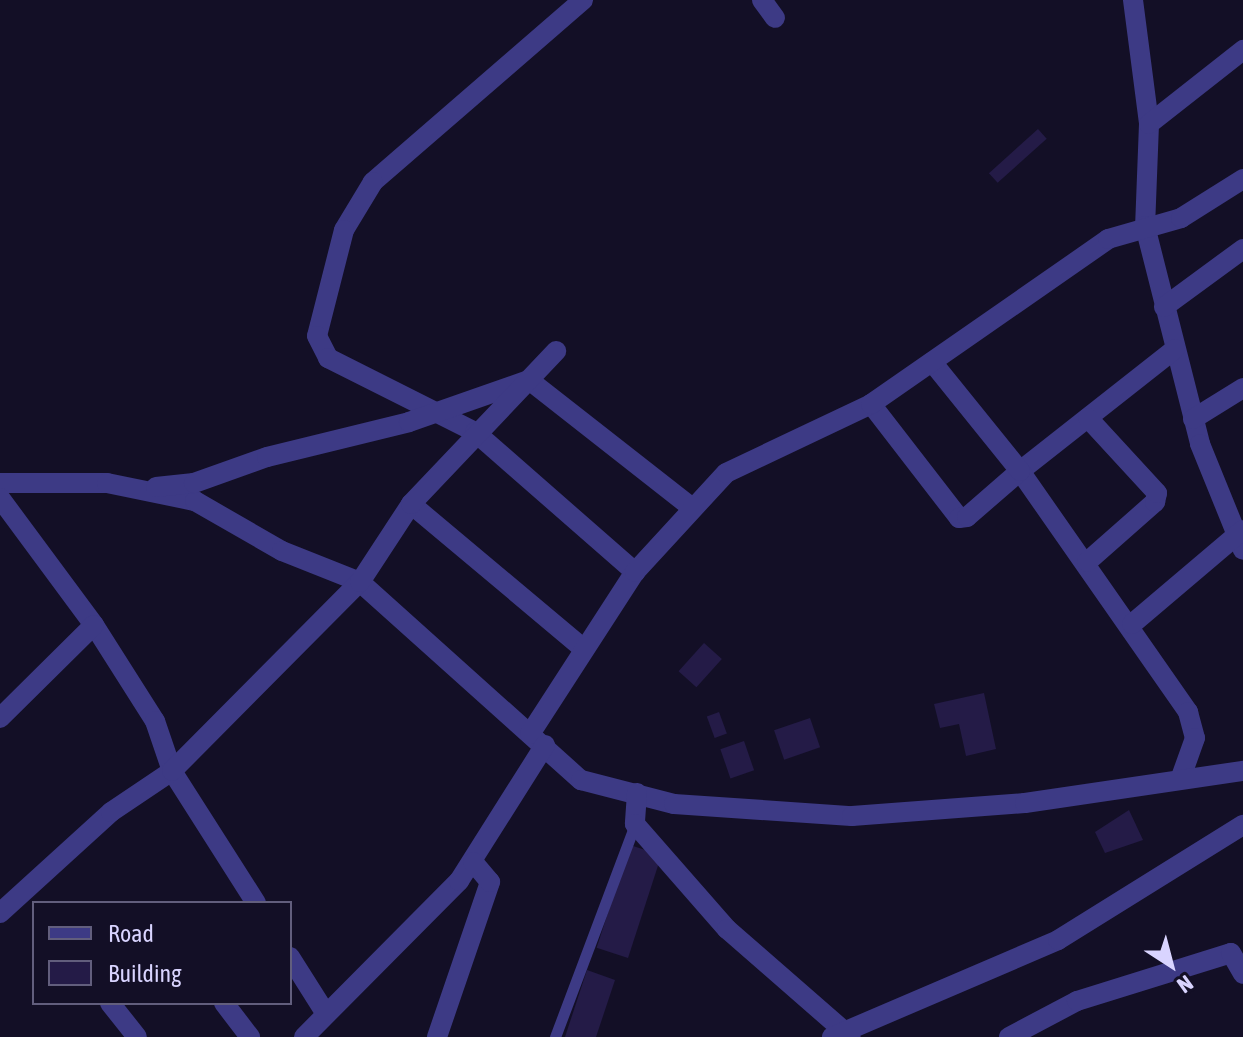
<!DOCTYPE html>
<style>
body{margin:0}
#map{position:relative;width:1243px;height:1037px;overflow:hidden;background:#130f26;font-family:"Asap Condensed",sans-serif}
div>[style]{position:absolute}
.building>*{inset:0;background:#241b47;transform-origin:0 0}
.lane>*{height:11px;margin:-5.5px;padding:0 5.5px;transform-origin:5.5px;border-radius:5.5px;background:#3d3a85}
.street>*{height:20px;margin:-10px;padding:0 10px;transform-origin:10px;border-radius:10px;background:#3d3a85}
span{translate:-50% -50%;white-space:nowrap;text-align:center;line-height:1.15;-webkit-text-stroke:6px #130f26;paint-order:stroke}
.legend{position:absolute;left:32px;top:901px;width:260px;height:104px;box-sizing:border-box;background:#130f26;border:2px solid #625e7d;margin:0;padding:10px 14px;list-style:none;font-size:24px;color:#d9d4ff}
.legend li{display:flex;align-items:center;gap:16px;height:40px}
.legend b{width:40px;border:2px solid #625e7d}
.north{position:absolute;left:1131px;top:925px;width:80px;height:80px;-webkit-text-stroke:6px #130f26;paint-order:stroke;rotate:144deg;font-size:22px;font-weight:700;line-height:32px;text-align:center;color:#d9d4ff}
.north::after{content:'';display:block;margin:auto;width:28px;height:36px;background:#d9d4ff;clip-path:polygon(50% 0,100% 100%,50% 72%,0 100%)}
</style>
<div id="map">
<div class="building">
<i style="left:1038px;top:129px;width:13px;height:66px;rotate:48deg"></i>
<i style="left:704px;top:643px;width:24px;height:38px;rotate:42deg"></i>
<i style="clip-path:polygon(984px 693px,996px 749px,966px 756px,959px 724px,940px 728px,934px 704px)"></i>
<i style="left:719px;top:712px;width:23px;height:13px;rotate:70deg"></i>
<i style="left:810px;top:718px;width:31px;height:38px;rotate:71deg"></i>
<i style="left:744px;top:741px;width:31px;height:25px;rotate:71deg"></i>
<i style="clip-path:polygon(1129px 810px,1143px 840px,1105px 853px,1095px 832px)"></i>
<i style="left:630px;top:845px;width:33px;height:108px;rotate:18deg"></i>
<i style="clip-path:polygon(587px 970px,615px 980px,596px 1037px,565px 1037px)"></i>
</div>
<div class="lane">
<i style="left:555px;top:1037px;width:228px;rotate:-69.4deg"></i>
</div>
<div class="street">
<i style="left:583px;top:0;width:278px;rotate:139.1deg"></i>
<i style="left:373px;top:182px;width:56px;rotate:121.1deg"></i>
<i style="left:344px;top:230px;width:109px;rotate:104.3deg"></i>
<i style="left:317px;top:336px;width:25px;rotate:63deg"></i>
<i style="left:328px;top:358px;width:165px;rotate:26.7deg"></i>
<i style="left:475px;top:432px;width:213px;rotate:41.2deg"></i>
<i style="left:762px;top:0;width:22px;rotate:54deg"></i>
<i style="left:1133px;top:0;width:125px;rotate:82.6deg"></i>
<i style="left:1149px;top:124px;width:102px;rotate:92.2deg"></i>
<i style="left:1145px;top:226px;width:225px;rotate:75.8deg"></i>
<i style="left:1200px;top:444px;width:114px;rotate:67.9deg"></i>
<i style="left:1149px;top:124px;width:120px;rotate:-38.2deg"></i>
<i style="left:1164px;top:307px;width:98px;rotate:-36.3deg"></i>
<i style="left:1175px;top:349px;width:197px;rotate:141.8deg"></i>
<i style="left:1020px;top:471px;width:294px;rotate:55.1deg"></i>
<i style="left:1188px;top:712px;width:27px;rotate:75deg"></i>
<i style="left:1195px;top:738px;width:41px;rotate:109.7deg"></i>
<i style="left:871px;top:404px;width:144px;rotate:52.3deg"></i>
<i style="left:959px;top:518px;width:8px;rotate:-7deg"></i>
<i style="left:967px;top:517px;width:70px;rotate:-41deg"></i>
<i style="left:1020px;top:471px;width:140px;rotate:-128.9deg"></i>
<i style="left:1193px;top:419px;width:59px;rotate:-31.8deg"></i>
<i style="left:0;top:483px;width:107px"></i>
<i style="left:107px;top:483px;width:90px;rotate:11.6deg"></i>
<i style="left:195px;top:501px;width:100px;rotate:29.9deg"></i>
<i style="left:282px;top:551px;width:84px;rotate:21.7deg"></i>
<i style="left:360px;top:582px;width:297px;rotate:41.9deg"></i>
<i style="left:581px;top:780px;width:96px;rotate:14.5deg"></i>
<i style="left:674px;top:804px;width:178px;rotate:3.9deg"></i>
<i style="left:852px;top:816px;width:173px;rotate:-4.3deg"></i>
<i style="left:1025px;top:803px;width:220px;rotate:-8.4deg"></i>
<i style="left:156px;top:487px;width:38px;rotate:-6deg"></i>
<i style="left:194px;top:483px;width:77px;rotate:-19.6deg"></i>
<i style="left:267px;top:457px;width:146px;rotate:-13.8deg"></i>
<i style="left:409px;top:422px;width:127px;rotate:-19.3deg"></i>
<i style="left:529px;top:380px;width:207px;rotate:38.1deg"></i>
<i style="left:0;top:498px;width:158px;rotate:53.5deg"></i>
<i style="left:94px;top:625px;width:114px;rotate:57.6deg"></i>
<i style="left:155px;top:721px;width:53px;rotate:71.2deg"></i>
<i style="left:172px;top:771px;width:156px;rotate:57.5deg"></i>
<i style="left:411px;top:504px;width:226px;rotate:40deg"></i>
<i style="left:1087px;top:562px;width:91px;rotate:-41.4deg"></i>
<i style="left:1155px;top:502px;width:9px;rotate:-77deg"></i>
<i style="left:1157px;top:493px;width:102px;rotate:-132.6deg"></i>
<i style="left:1132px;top:624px;width:145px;rotate:-40.3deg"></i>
<i style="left:0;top:718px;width:132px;rotate:-44.7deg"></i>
<i style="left:530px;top:734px;width:193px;rotate:-57.1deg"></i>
<i style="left:635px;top:572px;width:134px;rotate:-47.4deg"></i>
<i style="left:726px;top:473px;width:161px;rotate:-25.4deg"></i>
<i style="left:871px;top:404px;width:289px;rotate:-34.8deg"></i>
<i style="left:1108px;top:239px;width:76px;rotate:-16deg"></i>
<i style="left:1181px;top:218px;width:73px;rotate:-32.2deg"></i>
<i style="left:637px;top:793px;width:31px;rotate:94deg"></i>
<i style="left:635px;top:824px;width:140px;rotate:48.8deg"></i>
<i style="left:727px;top:929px;width:164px;rotate:41.1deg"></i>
<i style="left:0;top:913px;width:150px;rotate:-42.3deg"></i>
<i style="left:111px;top:812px;width:73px;rotate:-33.9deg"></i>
<i style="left:172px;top:771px;width:267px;rotate:-45.2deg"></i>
<i style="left:360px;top:582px;width:93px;rotate:-56.8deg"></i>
<i style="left:411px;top:504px;width:211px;rotate:-46.5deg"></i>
<i style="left:290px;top:957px;width:67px;rotate:57.7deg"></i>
<i style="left:110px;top:1003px;width:43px;rotate:51.5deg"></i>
<i style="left:224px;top:1003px;width:43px;rotate:52.6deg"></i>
<i style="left:304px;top:1037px;width:220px;rotate:-45.2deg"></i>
<i style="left:459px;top:881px;width:161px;rotate:-57.7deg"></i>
<i style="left:437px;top:1037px;width:164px;rotate:-71.1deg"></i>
<i style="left:490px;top:882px;width:26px;rotate:-130deg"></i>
<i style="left:832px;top:1037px;width:246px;rotate:-23.2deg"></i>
<i style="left:1058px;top:940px;width:218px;rotate:-31.9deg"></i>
<i style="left:1009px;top:1037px;width:77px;rotate:-27.9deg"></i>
<i style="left:1077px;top:1001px;width:161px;rotate:-17.3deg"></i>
<i style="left:1231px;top:953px;width:24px;rotate:60deg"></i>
</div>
<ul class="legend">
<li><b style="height:10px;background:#3d3a85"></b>Road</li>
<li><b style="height:22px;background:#241b47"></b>Building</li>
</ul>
<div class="north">N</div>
</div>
